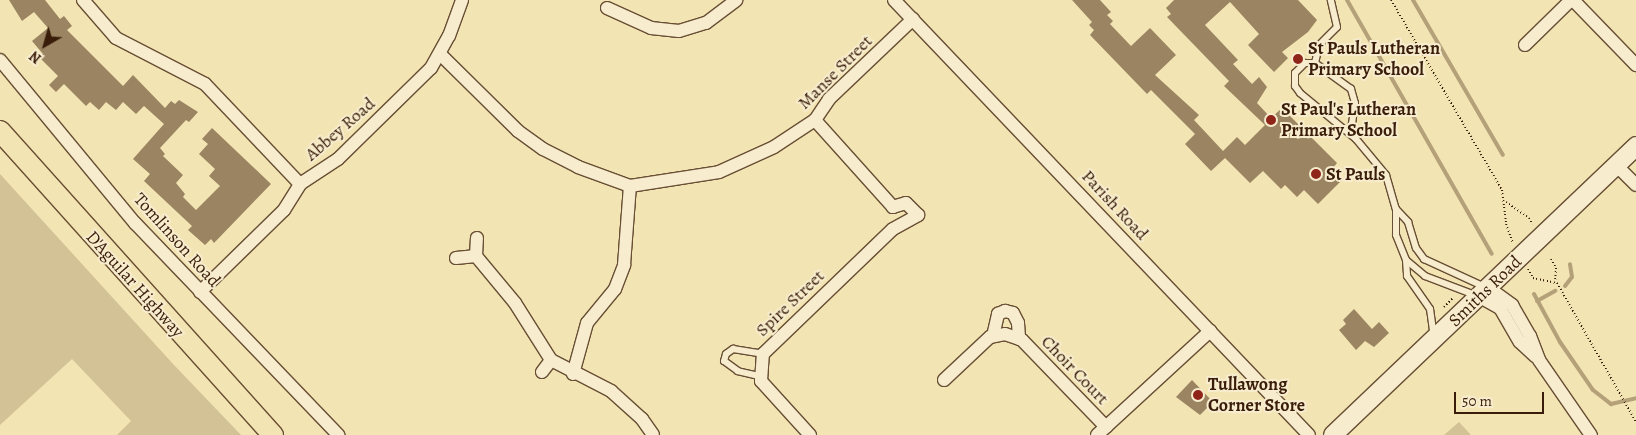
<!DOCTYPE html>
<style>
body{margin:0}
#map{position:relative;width:1636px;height:435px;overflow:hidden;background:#f3e4b3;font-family:Alegreya,serif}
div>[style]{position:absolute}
.green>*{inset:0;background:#d3c296}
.stream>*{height:4px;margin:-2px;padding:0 2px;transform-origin:2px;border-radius:2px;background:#b4a079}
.building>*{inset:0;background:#9a8461}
.path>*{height:2px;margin-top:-1px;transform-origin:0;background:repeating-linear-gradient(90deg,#391c09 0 1px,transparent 0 3.5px)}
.roads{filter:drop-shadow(1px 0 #684e34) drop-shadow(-1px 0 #684e34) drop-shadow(0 1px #684e34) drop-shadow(0 -1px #684e34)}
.service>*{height:6px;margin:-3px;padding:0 3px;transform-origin:3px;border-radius:3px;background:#f7edce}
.minor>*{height:12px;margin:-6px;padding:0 6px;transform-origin:6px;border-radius:6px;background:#f7edce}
.secondary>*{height:18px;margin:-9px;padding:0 9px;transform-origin:9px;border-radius:9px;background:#f7edce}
.trunk>*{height:20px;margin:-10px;padding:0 10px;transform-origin:10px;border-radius:10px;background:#f3e4b3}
.dots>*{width:14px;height:14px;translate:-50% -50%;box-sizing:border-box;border:2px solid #f7edce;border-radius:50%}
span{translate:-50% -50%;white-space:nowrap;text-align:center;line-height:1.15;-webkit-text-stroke:4px #f7edce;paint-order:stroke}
.poi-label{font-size:18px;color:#391c09;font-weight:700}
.left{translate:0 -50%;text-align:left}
.street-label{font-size:18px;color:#391c09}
.north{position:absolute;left:20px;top:20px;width:50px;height:50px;-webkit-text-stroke:4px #f7edce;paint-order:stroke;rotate:218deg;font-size:14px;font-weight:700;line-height:20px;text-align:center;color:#391c09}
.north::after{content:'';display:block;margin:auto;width:18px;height:22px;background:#391c09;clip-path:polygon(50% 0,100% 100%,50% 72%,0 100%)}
.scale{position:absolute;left:1454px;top:392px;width:90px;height:22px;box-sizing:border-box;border:2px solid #391c09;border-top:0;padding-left:6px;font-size:15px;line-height:18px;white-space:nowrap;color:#391c09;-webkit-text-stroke:4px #f7edce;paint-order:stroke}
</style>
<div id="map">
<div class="green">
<i style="clip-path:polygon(0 174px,174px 365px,241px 435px,117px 435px,131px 421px,72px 359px,0 425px)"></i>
<i style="clip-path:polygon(1459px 422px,1471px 435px,1444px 435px)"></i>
</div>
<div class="stream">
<i style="left:1347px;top:0;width:292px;rotate:60.3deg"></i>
<i style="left:1413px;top:0;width:179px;rotate:59.9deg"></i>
<i style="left:1565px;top:286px;width:11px;rotate:-52deg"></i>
<i style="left:1572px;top:277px;width:13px;rotate:-99deg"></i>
<i style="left:1534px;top:294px;width:55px;rotate:61.6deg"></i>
<i style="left:1560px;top:342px;width:58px;rotate:55.5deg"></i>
<i style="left:1593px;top:390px;width:23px;rotate:38deg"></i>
<i style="left:1611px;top:404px;width:26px;rotate:-13deg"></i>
<i style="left:1537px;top:301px;width:21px;rotate:-29deg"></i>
</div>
<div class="building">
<i style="clip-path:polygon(9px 0,45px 0,60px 19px,64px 16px,72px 26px,67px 30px,123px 86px,133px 75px,165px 108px,171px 101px,175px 104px,179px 100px,198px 112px,189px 122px,186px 120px,160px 148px,165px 154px,163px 156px,183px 175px,176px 183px,185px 194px,183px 197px,196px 210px,220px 186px,209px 176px,215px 169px,199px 154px,208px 144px,202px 139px,212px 128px,271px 184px,214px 243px,211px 239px,205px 245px,188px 230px,192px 226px,144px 181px,150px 174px,133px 159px,164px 124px,144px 106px,136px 114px,123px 102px,116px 110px,106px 102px,99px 110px,90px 102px,86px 106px,64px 84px,56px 92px,49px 85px,58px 76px,39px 57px,43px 54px,32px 41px,48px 28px,34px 12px,22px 21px)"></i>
<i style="clip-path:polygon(1072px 0,1100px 0,1111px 12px,1107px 15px,1113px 21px,1110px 24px,1131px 46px,1150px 28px,1176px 55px,1155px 75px,1199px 115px,1194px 120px,1223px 151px,1237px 137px,1245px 145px,1265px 125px,1224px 86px,1229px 81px,1167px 17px,1171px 14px,1166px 8px,1174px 0,1298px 0,1317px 20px,1308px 32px,1282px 52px,1288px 58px,1274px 72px,1248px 45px,1259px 34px,1230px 2px,1205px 25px,1238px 60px,1233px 64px,1252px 84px,1259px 77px,1267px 87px,1257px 103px,1271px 118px,1282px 108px,1337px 163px,1333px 168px,1343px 179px,1318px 204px,1304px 190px,1297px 197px,1285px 185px,1281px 189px,1263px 171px,1250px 183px,1225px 158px,1211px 171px,1185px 144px,1195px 134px,1151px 90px,1147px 94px,1090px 35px,1094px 30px,1089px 25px,1092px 22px)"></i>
<i style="clip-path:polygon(1354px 309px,1372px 329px,1379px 322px,1389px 333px,1374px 347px,1365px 341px,1356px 350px,1339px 330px,1346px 324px,1343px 320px)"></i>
<i style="clip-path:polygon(1192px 380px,1213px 402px,1200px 415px,1176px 397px)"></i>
</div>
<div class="path">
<i style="left:1391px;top:0;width:220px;rotate:59.7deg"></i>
<i style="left:1502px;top:190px;width:34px;rotate:83deg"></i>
<i style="left:1506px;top:224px;width:20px;rotate:70deg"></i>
<i style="left:1506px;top:202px;width:28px;rotate:35deg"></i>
<i style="left:1529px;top:218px;width:7px;rotate:63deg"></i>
<i style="left:1551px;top:259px;width:10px;rotate:61deg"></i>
<i style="left:1556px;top:268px;width:13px;rotate:94deg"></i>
<i style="left:1528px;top:269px;width:10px;rotate:61deg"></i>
<i style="left:1533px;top:278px;width:25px;rotate:12deg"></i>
<i style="left:1557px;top:283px;width:160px;rotate:60.4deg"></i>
<i style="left:1444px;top:307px;width:13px;rotate:-45deg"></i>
</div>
<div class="roads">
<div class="service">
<i style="left:1315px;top:63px;width:18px;rotate:-77deg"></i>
<i style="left:1319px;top:45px;width:25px;rotate:-45deg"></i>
<i style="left:1337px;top:27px;width:28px;rotate:-103deg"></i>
<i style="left:1356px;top:139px;width:16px;rotate:-105deg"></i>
<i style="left:1352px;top:124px;width:21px;rotate:-82deg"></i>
<i style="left:1355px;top:103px;width:15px;rotate:-106deg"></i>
<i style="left:1351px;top:89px;width:44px;rotate:-144.2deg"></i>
<i style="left:1315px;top:63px;width:10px;rotate:180deg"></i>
<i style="left:1305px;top:63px;width:14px;rotate:135deg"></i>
<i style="left:1295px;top:73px;width:13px;rotate:90deg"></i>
<i style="left:1295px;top:86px;width:9px;rotate:54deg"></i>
<i style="left:1300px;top:93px;width:72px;rotate:39.4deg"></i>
<i style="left:1356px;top:139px;width:47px;rotate:50.2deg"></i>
<i style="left:1386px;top:175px;width:35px;rotate:74deg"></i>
<i style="left:1396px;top:209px;width:26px;rotate:90deg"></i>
<i style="left:1396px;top:235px;width:27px;rotate:68deg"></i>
<i style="left:1406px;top:260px;width:25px;rotate:40deg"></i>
<i style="left:1425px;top:276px;width:53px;rotate:20.8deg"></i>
<i style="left:1396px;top:209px;width:18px;rotate:47deg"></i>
<i style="left:1408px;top:222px;width:27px;rotate:73deg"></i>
<i style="left:1416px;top:248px;width:14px;rotate:54deg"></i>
<i style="left:1424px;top:259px;width:67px;rotate:24.7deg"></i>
<i style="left:1406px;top:260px;width:16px;rotate:86deg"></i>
<i style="left:1407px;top:276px;width:40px;rotate:55.1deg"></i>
<i style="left:1430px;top:309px;width:27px;rotate:82deg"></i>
<i style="left:759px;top:376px;width:22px;rotate:-167deg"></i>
<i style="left:738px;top:371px;width:17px;rotate:-144deg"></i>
<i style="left:724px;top:361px;width:7px;rotate:-74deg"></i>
<i style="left:726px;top:354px;width:9px;rotate:-36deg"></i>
<i style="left:733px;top:349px;width:30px;rotate:9deg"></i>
</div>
<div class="minor">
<i style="left:83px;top:0;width:50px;rotate:49deg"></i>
<i style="left:116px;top:38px;width:100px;rotate:27.3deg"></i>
<i style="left:205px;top:84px;width:138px;rotate:46.5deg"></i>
<i style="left:894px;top:0;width:601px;rotate:46.35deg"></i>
<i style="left:1573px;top:0;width:91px;rotate:45.9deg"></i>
<i style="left:607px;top:8px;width:48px;rotate:24.4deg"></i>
<i style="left:651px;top:28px;width:28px;rotate:6deg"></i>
<i style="left:679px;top:31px;width:28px;rotate:-17deg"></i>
<i style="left:706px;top:23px;width:38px;rotate:-37deg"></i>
<i style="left:1525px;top:45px;width:64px;rotate:-44.4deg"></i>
<i style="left:440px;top:54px;width:110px;rotate:44.6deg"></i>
<i style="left:518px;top:131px;width:31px;rotate:36deg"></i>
<i style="left:543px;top:149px;width:39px;rotate:27deg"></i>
<i style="left:578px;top:167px;width:55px;rotate:20.1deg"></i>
<i style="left:630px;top:186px;width:90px;rotate:-8.9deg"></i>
<i style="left:719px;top:172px;width:60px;rotate:-24.4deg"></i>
<i style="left:774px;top:147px;width:49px;rotate:-33.4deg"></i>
<i style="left:815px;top:120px;width:25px;rotate:-56deg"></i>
<i style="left:829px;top:99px;width:116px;rotate:-43.6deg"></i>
<i style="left:0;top:60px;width:212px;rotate:50.4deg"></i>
<i style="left:135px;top:223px;width:294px;rotate:46.2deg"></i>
<i style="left:1616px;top:165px;width:28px;rotate:45deg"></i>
<i style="left:476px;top:256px;width:18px;rotate:-87deg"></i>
<i style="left:456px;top:258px;width:20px;rotate:-6deg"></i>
<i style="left:476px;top:256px;width:61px;rotate:50.3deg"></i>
<i style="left:515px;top:303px;width:67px;rotate:57.7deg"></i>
<i style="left:1489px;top:288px;width:29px;rotate:36deg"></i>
<i style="left:1512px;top:305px;width:36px;rotate:60deg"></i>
<i style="left:1530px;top:336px;width:26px;rotate:69deg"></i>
<i style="left:1539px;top:360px;width:91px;rotate:55.3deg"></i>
<i style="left:200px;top:292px;width:117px;rotate:-44.3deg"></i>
<i style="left:284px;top:210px;width:31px;rotate:-58deg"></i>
<i style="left:300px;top:184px;width:45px;rotate:-33.3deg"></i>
<i style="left:338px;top:159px;width:130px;rotate:-44.4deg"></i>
<i style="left:431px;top:68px;width:37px;rotate:-61deg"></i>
<i style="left:449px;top:36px;width:38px;rotate:-70deg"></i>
<i style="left:1480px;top:297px;width:23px;rotate:29deg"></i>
<i style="left:1500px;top:308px;width:39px;rotate:60deg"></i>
<i style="left:1520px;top:342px;width:21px;rotate:43deg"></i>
<i style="left:993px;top:336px;width:23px;rotate:-77deg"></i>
<i style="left:998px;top:314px;width:8px;rotate:-23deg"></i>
<i style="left:1005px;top:311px;width:8px;rotate:14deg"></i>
<i style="left:1013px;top:313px;width:11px;rotate:63deg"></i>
<i style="left:1018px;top:323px;width:16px;rotate:86deg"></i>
<i style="left:542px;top:372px;width:15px;rotate:-53deg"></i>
<i style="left:551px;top:360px;width:68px;rotate:27.3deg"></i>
<i style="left:611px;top:391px;width:42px;rotate:42.1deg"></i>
<i style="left:642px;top:419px;width:19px;rotate:55deg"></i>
<i style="left:573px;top:374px;width:53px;rotate:-74.6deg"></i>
<i style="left:587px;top:323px;width:44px;rotate:-50.5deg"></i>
<i style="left:615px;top:289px;width:26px;rotate:-69deg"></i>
<i style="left:624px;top:265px;width:79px;rotate:-85.7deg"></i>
<i style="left:944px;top:380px;width:63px;rotate:-43.1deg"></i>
<i style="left:990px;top:337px;width:15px;rotate:-11deg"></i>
<i style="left:1005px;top:334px;width:18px;rotate:19deg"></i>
<i style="left:1022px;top:340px;width:121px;rotate:46deg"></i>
<i style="left:810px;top:435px;width:73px;rotate:-132.2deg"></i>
<i style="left:761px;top:381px;width:27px;rotate:-86deg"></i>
<i style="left:763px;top:354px;width:180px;rotate:-43.9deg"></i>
<i style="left:893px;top:229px;width:29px;rotate:-29deg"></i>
<i style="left:918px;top:215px;width:17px;rotate:-135deg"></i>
<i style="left:906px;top:203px;width:14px;rotate:163deg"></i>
<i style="left:893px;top:207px;width:117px;rotate:-131.9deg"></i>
<i style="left:1097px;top:435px;width:154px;rotate:-42.6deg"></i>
</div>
<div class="secondary">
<i style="left:1333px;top:435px;width:419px;rotate:-43.6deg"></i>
</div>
<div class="trunk">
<i style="left:0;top:131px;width:409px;rotate:48.1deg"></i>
</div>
</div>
<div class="dots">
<i style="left:1298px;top:59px;background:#8f2418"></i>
<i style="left:1271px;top:120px;background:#8f2418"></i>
<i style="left:1316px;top:174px;background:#8f2418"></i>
<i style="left:1198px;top:395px;background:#8f2418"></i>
</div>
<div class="poi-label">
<span class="left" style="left:1308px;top:59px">St Pauls Lutheran<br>Primary School</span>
<span class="left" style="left:1281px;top:120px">St Paul's Lutheran<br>Primary School</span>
<span class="left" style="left:1326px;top:174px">St Pauls</span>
<span class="left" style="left:1208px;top:395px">Tullawong<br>Corner Store</span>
</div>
<div class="street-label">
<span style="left:835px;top:72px;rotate:-45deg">Manse Street</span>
<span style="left:340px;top:129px;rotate:-41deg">Abbey Road</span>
<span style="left:1115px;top:205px;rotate:47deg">Parish Road</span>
<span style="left:177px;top:240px;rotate:48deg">Tomlinson Road</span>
<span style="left:135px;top:284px;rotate:48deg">D'Aguilar Highway</span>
<span style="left:1485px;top:291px;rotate:-44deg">Smiths Road</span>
<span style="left:790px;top:303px;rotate:-44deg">Spire Street</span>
<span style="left:1075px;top:370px;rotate:46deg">Choir Court</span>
</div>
<div class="north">N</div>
<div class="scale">50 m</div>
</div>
